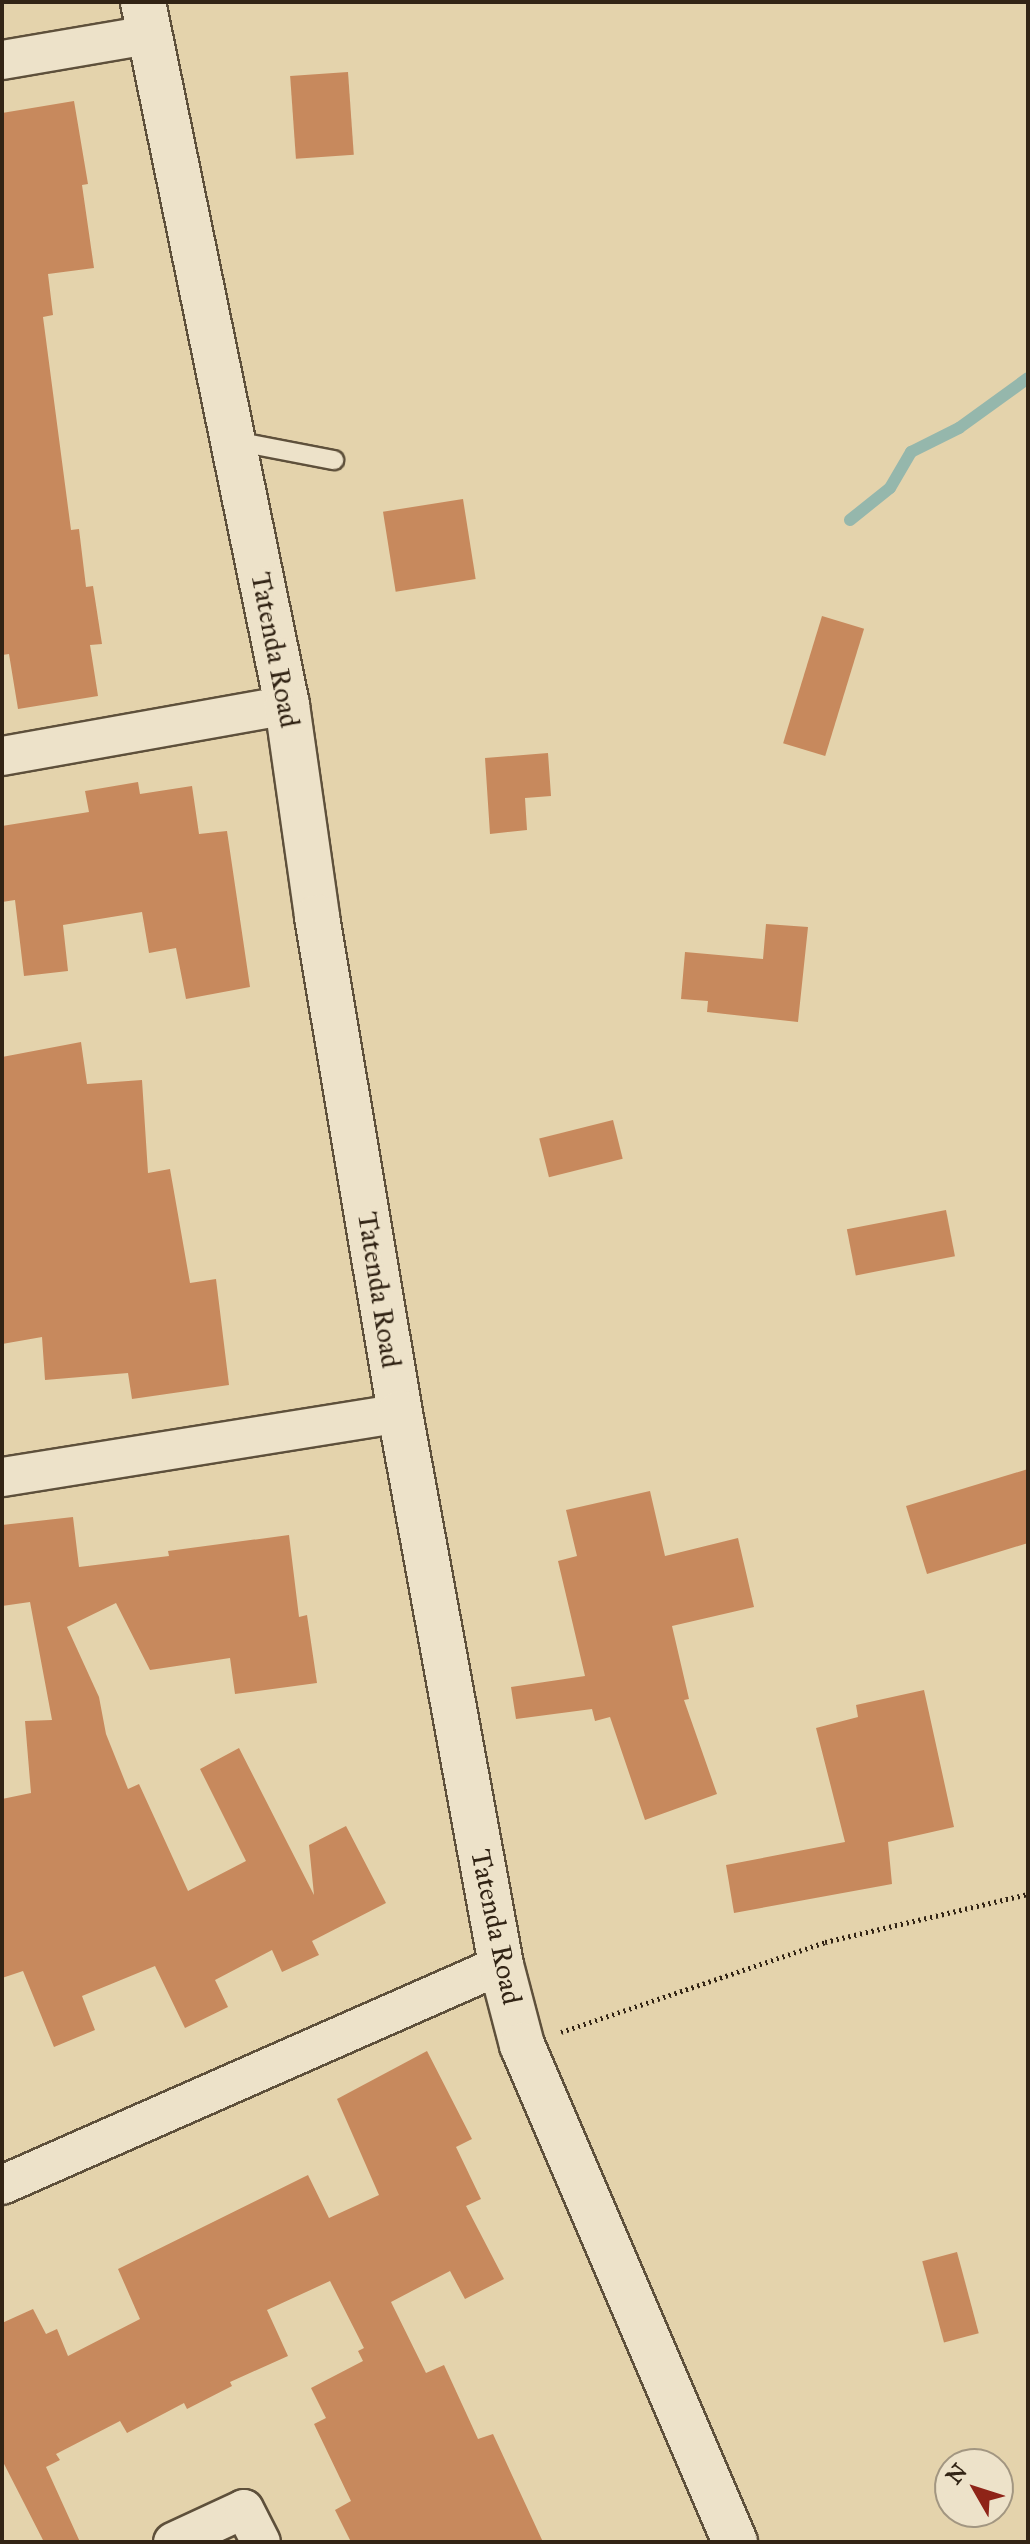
<!DOCTYPE html>
<style>
body{margin:0}
#map{position:relative;width:1030px;height:2544px;overflow:hidden;background:#e4d3ac;font-family:"IM FELL Great Primer",serif}
div>[style]{position:absolute}
.stream>*{height:12px;margin:-6px;padding:0 6px;transform-origin:6px;border-radius:6px;background:#95b7ac}
.building>*{inset:0;background:#c7895d;transform-origin:0 0}
.path>*{height:5px;margin-top:-2.5px;transform-origin:0;background:repeating-linear-gradient(90deg,#322415 0 2px,transparent 0 6px)}
.roads{filter:drop-shadow(2px 0 #5e503b) drop-shadow(-2px 0 #5e503b) drop-shadow(0 2px #5e503b) drop-shadow(0 -2px #5e503b)}
.lane>*{height:18px;margin:-9px;padding:0 9px;transform-origin:9px;border-radius:9px;background:#ede2c9}
.street>*{height:38px;margin:-19px;padding:0 19px;transform-origin:19px;border-radius:19px;background:#ede2c9}
.secondary>*{height:44px;margin:-22px;padding:0 22px;transform-origin:22px;border-radius:22px;background:#ede2c9}
span{translate:-50% -50%;white-space:nowrap;text-align:center;line-height:1.15;-webkit-text-stroke:8px #ede2c9;paint-order:stroke}
.street-label{font-size:28px;color:#322415}
.frame{position:absolute;inset:0;border:4px solid #322415;pointer-events:none}
.north{position:absolute;left:934px;top:2448px;width:80px;height:80px;box-sizing:border-box;background:#ede2c9;border:2px solid #a29681;border-radius:50%;rotate:309deg;font-size:22px;font-weight:700;line-height:32px;text-align:center;color:#322415}
.north::after{content:'';display:block;margin:auto;width:28px;height:36px;background:#8f2418;clip-path:polygon(50% 0,100% 100%,50% 72%,0 100%)}
</style>
<div id="map">
<div class="stream">
<i style="left:850px;top:520px;width:51px;rotate:-38.7deg"></i>
<i style="left:890px;top:488px;width:42px;rotate:-59.7deg"></i>
<i style="left:911px;top:452px;width:54px;rotate:-26.6deg"></i>
<i style="left:959px;top:428px;width:85px;rotate:-35.9deg"></i>
</div>
<div class="building">
<i style="left:348px;top:72px;width:83px;height:58px;rotate:86deg"></i>
<i style="clip-path:polygon(74px 101px,88px 184px,82px 185px,94px 268px,48px 274px,53px 315px,43px 317px,71px 530px,79px 529px,86px 587px,93px 586px,102px 644px,90px 645px,98px 696px,18px 709px,9px 654px,2px 655px,2px 113px)"></i>
<i style="left:463px;top:499px;width:81px;height:81px;rotate:81deg"></i>
<i style="left:822px;top:616px;width:44px;height:133px;rotate:17deg"></i>
<i style="clip-path:polygon(548px 753px,551px 796px,525px 798px,527px 830px,490px 834px,485px 758px)"></i>
<i style="clip-path:polygon(138px 782px,140px 794px,192px 786px,199px 834px,227px 831px,250px 987px,186px 999px,176px 948px,149px 953px,142px 912px,63px 925px,68px 971px,24px 976px,15px 900px,2px 902px,2px 826px,89px 812px,85px 791px)"></i>
<i style="clip-path:polygon(766px 924px,808px 927px,798px 1022px,707px 1012px,708px 1001px,681px 999px,685px 952px,763px 959px)"></i>
<i style="clip-path:polygon(81px 1042px,87px 1084px,142px 1080px,148px 1173px,170px 1169px,190px 1283px,216px 1279px,229px 1385px,132px 1399px,128px 1373px,45px 1380px,42px 1337px,2px 1344px,2px 1057px)"></i>
<i style="left:613px;top:1120px;width:40px;height:76px;rotate:76deg"></i>
<i style="left:946px;top:1210px;width:47px;height:101px;rotate:79deg"></i>
<i style="clip-path:polygon(1028px 1469px,1028px 1543px,927px 1574px,906px 1506px)"></i>
<i style="clip-path:polygon(650px 1491px,665px 1556px,738px 1538px,754px 1607px,672px 1626px,689px 1699px,684px 1700px,717px 1794px,645px 1820px,610px 1717px,595px 1721px,592px 1709px,516px 1719px,511px 1687px,585px 1676px,558px 1561px,577px 1556px,566px 1510px)"></i>
<i style="clip-path:polygon(73px 1517px,79px 1567px,169px 1556px,168px 1551px,289px 1535px,299px 1617px,307px 1615px,317px 1683px,235px 1694px,230px 1658px,150px 1670px,116px 1603px,67px 1627px,99px 1697px,106px 1734px,128px 1789px,139px 1784px,188px 1891px,246px 1861px,200px 1769px,239px 1748px,314px 1895px,309px 1845px,346px 1826px,386px 1903px,312px 1941px,319px 1955px,282px 1972px,272px 1950px,215px 1980px,228px 2007px,185px 2028px,155px 1966px,82px 1996px,95px 2030px,54px 2047px,23px 1971px,2px 1978px,2px 1799px,31px 1793px,25px 1721px,52px 1720px,30px 1602px,2px 1606px,2px 1525px)"></i>
<i style="clip-path:polygon(924px 1690px,954px 1827px,888px 1842px,892px 1884px,734px 1913px,726px 1865px,845px 1842px,816px 1728px,858px 1717px,856px 1705px)"></i>
<i style="clip-path:polygon(427px 2051px,472px 2139px,456px 2147px,481px 2199px,466px 2206px,504px 2279px,465px 2299px,450px 2271px,391px 2302px,426px 2373px,444px 2365px,478px 2439px,493px 2434px,543px 2542px,351px 2542px,335px 2510px,351px 2501px,314px 2424px,326px 2418px,311px 2388px,363px 2361px,358px 2351px,364px 2348px,330px 2281px,267px 2310px,288px 2356px,230px 2382px,232px 2386px,187px 2409px,184px 2403px,127px 2433px,120px 2421px,56px 2454px,60px 2460px,46px 2467px,80px 2542px,44px 2542px,2px 2460px,2px 2323px,33px 2309px,46px 2334px,57px 2329px,68px 2356px,140px 2319px,118px 2269px,308px 2175px,329px 2218px,379px 2195px,337px 2099px)"></i>
<i style="left:957px;top:2252px;width:84px;height:36px;rotate:75deg"></i>
</div>
<div class="path">
<i style="left:561px;top:2032px;width:279px;rotate:-18.8deg"></i>
<i style="left:825px;top:1942px;width:209px;rotate:-13.3deg"></i>
</div>
<div class="roads">
<div class="lane">
<i style="left:235px;top:441px;width:101px;rotate:10.9deg"></i>
</div>
<div class="street">
<i style="left:2px;top:60px;width:148px;rotate:-9.7deg"></i>
<i style="left:2px;top:756px;width:290px;rotate:-10.1deg"></i>
<i style="left:2px;top:1477px;width:403px;rotate:-9.1deg"></i>
<i style="left:2px;top:2185px;width:545px;rotate:-23.79deg"></i>
<i style="left:173px;top:2542px;width:78px;rotate:-24.9deg"></i>
<i style="left:244px;top:2509px;width:37px;rotate:63deg"></i>
</div>
<div class="secondary">
<i style="left:143px;top:2px;width:718px;rotate:78.42deg"></i>
<i style="left:287px;top:705px;width:214px;rotate:81.9deg"></i>
<i style="left:317px;top:917px;width:503px;rotate:80.5deg"></i>
<i style="left:400px;top:1413px;width:561px;rotate:79.63deg"></i>
<i style="left:501px;top:1965px;width:83px;rotate:75.3deg"></i>
<i style="left:522px;top:2045px;width:541px;rotate:66.8deg"></i>
</div>
</div>
<div class="street-label">
<span style="left:275px;top:650px;rotate:79deg">Tatenda Road</span>
<span style="left:379px;top:1290px;rotate:81deg">Tatenda Road</span>
<span style="left:496px;top:1927px;rotate:78deg">Tatenda Road</span>
</div>
<div class="frame"></div>
<div class="north">N</div>
</div>
